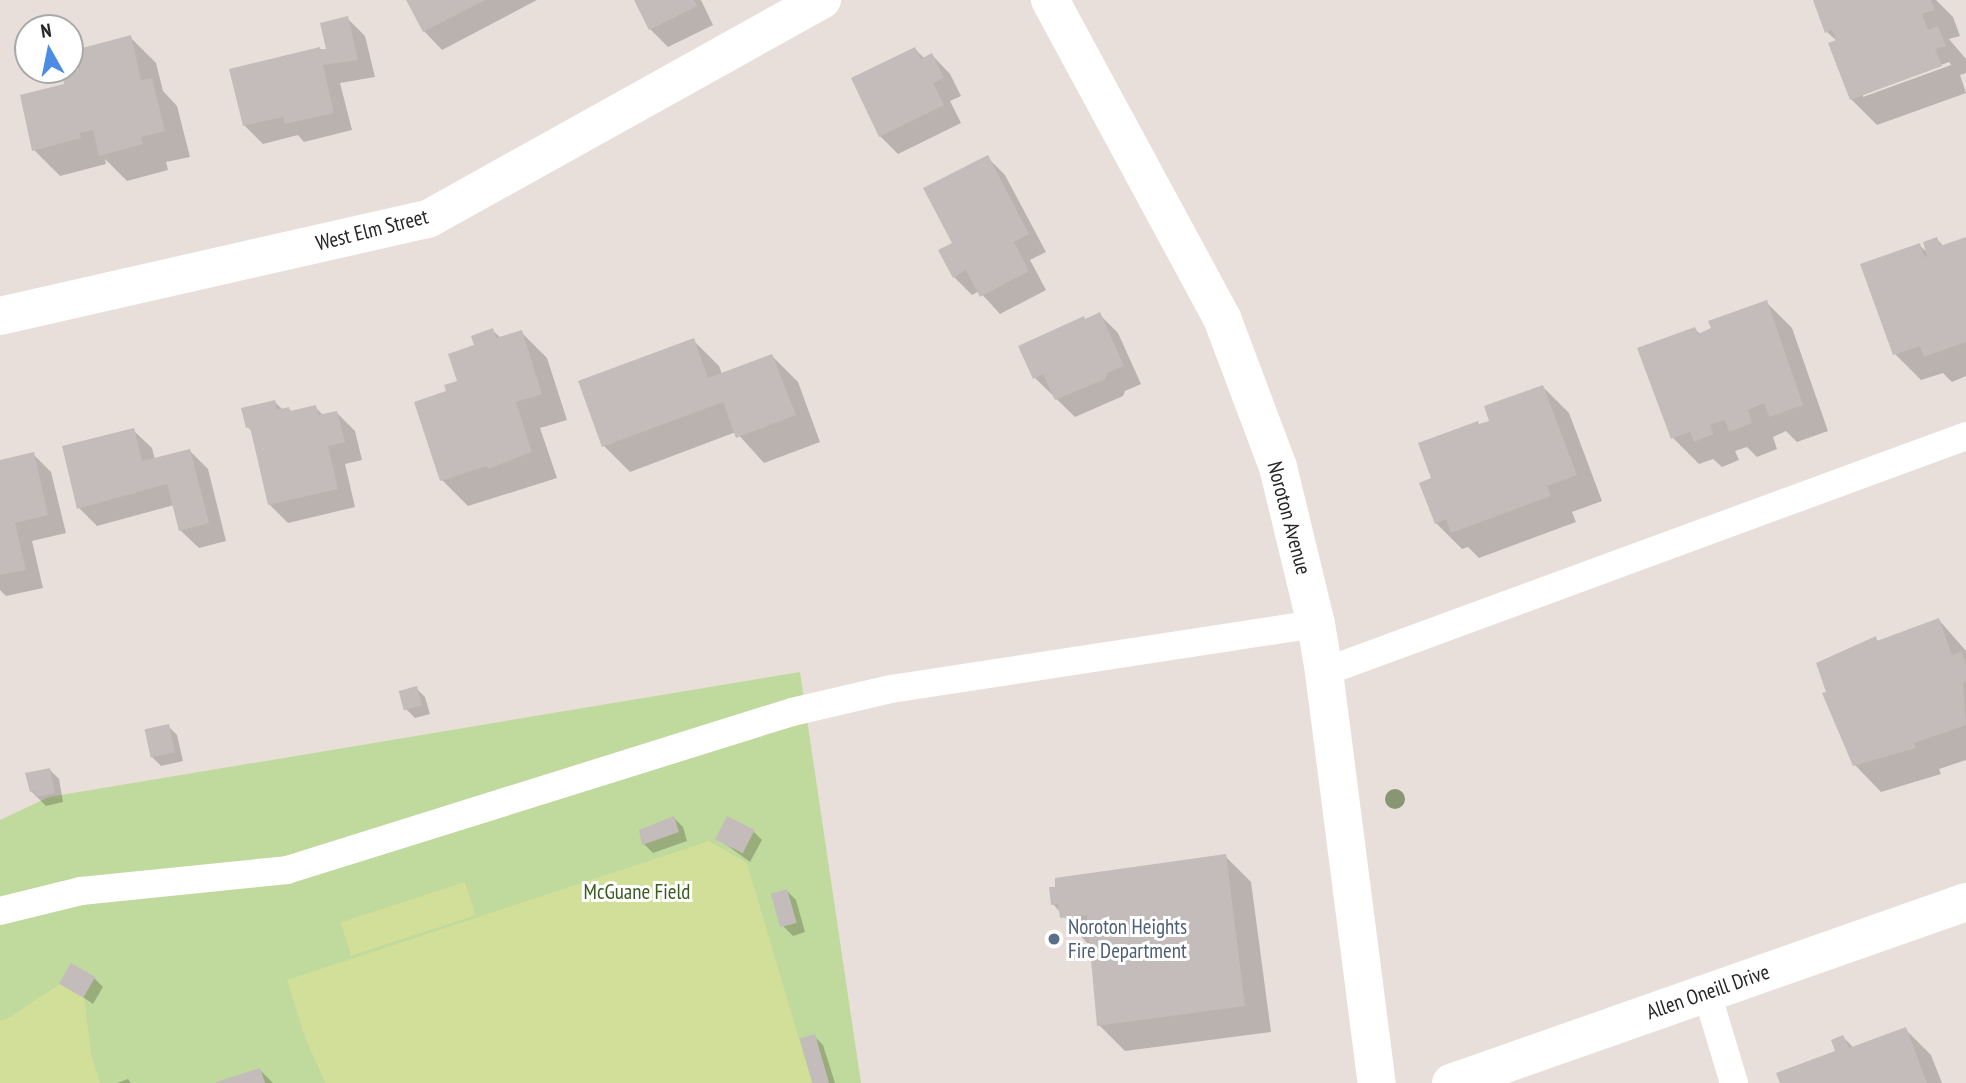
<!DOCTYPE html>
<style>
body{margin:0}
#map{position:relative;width:1966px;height:1083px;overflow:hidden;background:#e8dfda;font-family:"PT Sans Narrow",sans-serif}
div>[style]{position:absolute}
.green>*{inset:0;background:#c0d99c}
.pitch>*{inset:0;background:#d2df99;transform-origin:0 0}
.shadow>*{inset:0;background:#0003}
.building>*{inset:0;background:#c3bcba;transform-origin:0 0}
.service>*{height:28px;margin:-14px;padding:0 14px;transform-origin:14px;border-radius:14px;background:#fff}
.minor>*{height:38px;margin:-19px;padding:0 19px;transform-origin:19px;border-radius:19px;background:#fff}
.secondary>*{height:38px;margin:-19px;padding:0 19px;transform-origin:19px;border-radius:19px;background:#fff}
.trees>*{width:20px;height:20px;margin:-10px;border-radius:50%;background:#899674}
.dots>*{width:19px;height:19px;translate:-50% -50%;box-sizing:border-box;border:4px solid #fff;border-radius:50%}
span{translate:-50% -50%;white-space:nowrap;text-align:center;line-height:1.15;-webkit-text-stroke:6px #fff;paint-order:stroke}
.street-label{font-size:21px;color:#272727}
.park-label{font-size:21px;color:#3b5a21}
.service-label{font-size:21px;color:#4e5e75}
.left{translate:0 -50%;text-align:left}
.north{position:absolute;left:14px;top:14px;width:70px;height:70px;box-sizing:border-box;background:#fff;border:2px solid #a9a9a9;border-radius:50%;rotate:351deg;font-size:19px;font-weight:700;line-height:28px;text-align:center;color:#272727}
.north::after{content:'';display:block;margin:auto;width:24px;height:32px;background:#4c8ce4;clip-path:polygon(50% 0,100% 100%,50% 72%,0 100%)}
</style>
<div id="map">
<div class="green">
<i style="clip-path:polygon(800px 672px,861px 1083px,0 1083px,0 820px,49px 797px)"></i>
</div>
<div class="pitch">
<i style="clip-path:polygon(709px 841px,747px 863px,812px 1083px,325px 1083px,305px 1037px,287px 980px)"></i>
<i style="left:465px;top:882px;width:35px;height:131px;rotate:72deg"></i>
<i style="clip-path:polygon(60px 984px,84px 997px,91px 1054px,100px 1083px,0 1083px,0 1021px,10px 1017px)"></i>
</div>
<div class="shadow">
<i style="clip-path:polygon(408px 0,537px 0,442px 50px,424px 31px)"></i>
<i style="clip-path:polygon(636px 0,701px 0,713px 25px,668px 47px,650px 29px)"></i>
<i style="clip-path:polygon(evenodd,1815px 0,1936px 0,1953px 17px,1960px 36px,1949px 39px,1966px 59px,1966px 73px,1960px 75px,1966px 93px,1877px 125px,1851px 99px,1837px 41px,1827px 32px,1815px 0,1949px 62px,1951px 65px,1863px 97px,1863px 94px,1949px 62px)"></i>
<i style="clip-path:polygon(347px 18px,365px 36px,375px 77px,340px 83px,352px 130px,304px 142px,298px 135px,263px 144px,244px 125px,319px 49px,328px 50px)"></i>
<i style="clip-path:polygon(130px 37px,156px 63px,163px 91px,177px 106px,190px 157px,166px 162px,168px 170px,127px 181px,105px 159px,106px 164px,60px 176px,34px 150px,66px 85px,80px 72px)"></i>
<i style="clip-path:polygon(915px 49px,925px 59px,932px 55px,950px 74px,961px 96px,950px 101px,961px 123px,898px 154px,880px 136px)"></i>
<i style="clip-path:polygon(987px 157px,1005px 175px,1046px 252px,1030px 260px,1046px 290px,1000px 314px,979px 291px,972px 295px,954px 277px,954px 243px)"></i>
<i style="clip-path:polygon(1937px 239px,1944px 247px,1966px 239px,1966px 376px,1952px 382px,1943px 373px,1921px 380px,1895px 354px,1919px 245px,1929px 254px)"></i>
<i style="clip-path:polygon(1766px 302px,1792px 328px,1828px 431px,1797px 442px,1786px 431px,1773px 437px,1777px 449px,1757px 457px,1747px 447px,1735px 451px,1739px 460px,1722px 467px,1713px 459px,1699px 464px,1673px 438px,1640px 349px,1695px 329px,1701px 335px)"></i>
<i style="clip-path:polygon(1100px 315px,1118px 333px,1141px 384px,1125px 391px,1123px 396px,1075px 417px,1035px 378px,1086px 321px)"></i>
<i style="clip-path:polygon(492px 330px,501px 338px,521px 332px,547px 358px,567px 420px,540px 428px,557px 478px,468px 506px,442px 480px,417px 403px,448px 392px,459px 382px,476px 346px)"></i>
<i style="clip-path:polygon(693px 340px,719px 366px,722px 374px,772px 356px,798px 382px,820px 442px,764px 463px,736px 432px,630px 472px,604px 446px)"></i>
<i style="clip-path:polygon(1543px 387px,1569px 413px,1602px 501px,1572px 512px,1576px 522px,1479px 558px,1468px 547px,1462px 549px,1436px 523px,1433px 479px,1480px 425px,1491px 422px)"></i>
<i style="clip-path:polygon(275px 402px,283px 410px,289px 409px,292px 412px,315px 407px,324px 416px,337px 413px,355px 431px,362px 460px,345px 464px,355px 507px,288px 523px,270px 505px,252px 432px,248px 427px)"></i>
<i style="clip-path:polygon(133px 430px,152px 448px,155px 460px,190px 451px,208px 469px,226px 541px,199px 548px,180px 530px,174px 505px,97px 526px,79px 508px)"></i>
<i style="clip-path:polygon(33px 454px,51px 472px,66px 533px,32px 541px,43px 588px,6px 596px,0 590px,0 461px)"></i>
<i style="clip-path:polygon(1939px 620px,1966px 651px,1966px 760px,1939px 769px,1941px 774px,1881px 792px,1855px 765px,1876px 639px,1879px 642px)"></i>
<i style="clip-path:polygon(416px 688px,425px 697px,430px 714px,415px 718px,406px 709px)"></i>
<i style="clip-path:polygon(168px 726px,177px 735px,183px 761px,161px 766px,152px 757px)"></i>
<i style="clip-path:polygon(50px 770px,59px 779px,63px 802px,46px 806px,31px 791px)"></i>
<i style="clip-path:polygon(674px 818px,683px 827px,687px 841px,653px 853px,644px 844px)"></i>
<i style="clip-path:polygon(754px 832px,762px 840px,750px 862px,717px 838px)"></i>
<i style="clip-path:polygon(1225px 856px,1251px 882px,1271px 1032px,1125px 1051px,1099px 1025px,1091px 943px,1087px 943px,1053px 904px)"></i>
<i style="clip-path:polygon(787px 891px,796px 900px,805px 932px,793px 936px,784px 927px)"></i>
<i style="clip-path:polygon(94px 978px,103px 987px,93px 1004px,62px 983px)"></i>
<i style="clip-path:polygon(1905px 1029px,1931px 1055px,1942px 1083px,1782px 1083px,1837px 1052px,1843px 1037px,1854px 1048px)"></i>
<i style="clip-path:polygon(814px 1036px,823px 1045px,835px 1083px,815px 1083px)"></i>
<i style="clip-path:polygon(260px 1070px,273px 1083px,220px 1083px)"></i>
<i style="clip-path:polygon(128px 1079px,131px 1083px,117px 1083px)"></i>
</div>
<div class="building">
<i style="clip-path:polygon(406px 0,485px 0,423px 32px)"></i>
<i style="clip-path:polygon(634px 0,694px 0,697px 6px,649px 30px)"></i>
<i style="clip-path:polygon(1813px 0,1931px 0,1935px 10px,1922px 14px,1928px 30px,1938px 26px,1946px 46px,1935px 49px,1942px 66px,1850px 100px,1828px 43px,1836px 40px,1832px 30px,1825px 33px)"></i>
<i style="clip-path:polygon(348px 16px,358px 60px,323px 65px,334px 113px,285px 124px,283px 117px,243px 126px,229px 69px,320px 47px,320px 50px,326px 49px,320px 23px)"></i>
<i style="clip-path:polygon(131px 35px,141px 80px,152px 78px,165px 131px,141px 137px,143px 144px,99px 156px,93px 130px,80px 133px,81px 138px,32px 151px,20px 95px,64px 84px,62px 74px,78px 70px,75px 50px)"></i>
<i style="clip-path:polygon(915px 47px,921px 59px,932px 53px,944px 78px,933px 83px,944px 105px,879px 137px,851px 78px)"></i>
<i style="clip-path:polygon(988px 155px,1029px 234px,1014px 242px,1029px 271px,980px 297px,966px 270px,953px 278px,938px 250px,952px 243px,923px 188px)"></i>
<i style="clip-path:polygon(1937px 237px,1940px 246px,1966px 237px,1966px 342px,1924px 357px,1920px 346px,1893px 355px,1860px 264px,1920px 243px,1924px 257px,1927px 256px,1923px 242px)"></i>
<i style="clip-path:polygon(1767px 300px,1803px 405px,1769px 417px,1764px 403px,1748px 410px,1752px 423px,1729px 432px,1725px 420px,1710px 425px,1714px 434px,1694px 442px,1690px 432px,1671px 439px,1637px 348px,1695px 327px,1698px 334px,1711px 328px,1708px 321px)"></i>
<i style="clip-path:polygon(1100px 312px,1124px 366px,1107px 373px,1105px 379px,1055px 400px,1043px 374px,1033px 379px,1018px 346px,1084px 316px,1085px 319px)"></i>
<i style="clip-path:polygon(493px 328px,496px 338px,522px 330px,542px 394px,516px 402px,532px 452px,488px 469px,487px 466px,440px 481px,414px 402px,446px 391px,444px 385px,457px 381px,448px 354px,474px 345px,471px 336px)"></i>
<i style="clip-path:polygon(694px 338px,708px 378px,772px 354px,796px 415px,736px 438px,723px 402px,602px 447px,578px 381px)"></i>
<i style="clip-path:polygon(1543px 385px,1577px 475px,1547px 486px,1551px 496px,1451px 533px,1446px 519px,1435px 524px,1419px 483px,1431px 478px,1418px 443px,1478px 421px,1479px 424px,1489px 421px,1484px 406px)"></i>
<i style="clip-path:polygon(275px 400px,277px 410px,289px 407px,290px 411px,316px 405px,318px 415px,337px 411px,345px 442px,328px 446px,338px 489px,268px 505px,250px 427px,246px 428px,241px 408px)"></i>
<i style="clip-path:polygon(134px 428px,142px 461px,190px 449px,209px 523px,179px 531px,167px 484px,77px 509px,62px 446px)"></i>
<i style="clip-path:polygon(34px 452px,48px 515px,15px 523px,26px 570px,0 575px,0 460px)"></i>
<i style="clip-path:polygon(1939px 618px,1952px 655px,1961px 651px,1966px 664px,1966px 682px,1963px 683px,1966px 725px,1914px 743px,1916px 748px,1853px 766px,1822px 693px,1826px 692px,1816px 663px,1876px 636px,1877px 641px)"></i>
<i style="left:417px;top:686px;width:20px;height:19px;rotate:75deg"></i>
<i style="left:169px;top:724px;width:29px;height:25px;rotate:78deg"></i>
<i style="clip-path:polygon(50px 768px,55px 793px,36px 797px,34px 791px,30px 792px,25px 773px)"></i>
<i style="clip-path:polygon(674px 816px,679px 832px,642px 845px,639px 830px)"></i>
<i style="left:727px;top:816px;width:31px;height:26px;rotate:27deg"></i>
<i style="clip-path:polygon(1226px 854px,1245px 1006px,1097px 1026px,1087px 915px,1060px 918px,1058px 904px,1051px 905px,1049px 887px,1055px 887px,1055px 878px)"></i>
<i style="left:787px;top:889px;width:35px;height:17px;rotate:74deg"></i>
<i style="left:71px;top:963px;width:28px;height:24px;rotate:30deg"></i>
<i style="clip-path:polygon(1906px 1027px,1927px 1083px,1780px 1083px,1776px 1073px,1835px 1051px,1831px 1040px,1843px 1035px,1849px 1048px)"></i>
<i style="left:815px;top:1034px;width:51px;height:16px;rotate:74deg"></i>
<i style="clip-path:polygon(260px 1068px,265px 1083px,216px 1083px,216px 1082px)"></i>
</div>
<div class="service">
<i style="left:1324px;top:672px;width:684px;rotate:-20.18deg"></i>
<i style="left:0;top:911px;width:83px;rotate:-13.9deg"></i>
<i style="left:81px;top:891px;width:207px;rotate:-5.8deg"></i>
<i style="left:287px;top:870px;width:529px;rotate:-17.37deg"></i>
<i style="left:792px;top:712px;width:102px;rotate:-13.1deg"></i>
<i style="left:891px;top:689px;width:430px;rotate:-8.7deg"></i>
<i style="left:1707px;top:993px;width:94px;rotate:73.3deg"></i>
</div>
<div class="minor">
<i style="left:0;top:316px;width:439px;rotate:-12.8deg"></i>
<i style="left:428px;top:219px;width:451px;rotate:-29.1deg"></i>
<i style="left:1451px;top:1083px;width:546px;rotate:-19.36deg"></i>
</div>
<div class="secondary">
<i style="left:1050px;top:0;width:362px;rotate:61.6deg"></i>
<i style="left:1222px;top:318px;width:159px;rotate:69.4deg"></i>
<i style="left:1278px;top:467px;width:162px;rotate:76.4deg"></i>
<i style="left:1316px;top:624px;width:49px;rotate:80.5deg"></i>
<i style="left:1324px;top:672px;width:414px;rotate:82.7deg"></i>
</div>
<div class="trees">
<i style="left:1395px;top:799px"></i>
</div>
<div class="dots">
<i style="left:1054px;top:939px;background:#5c6f8a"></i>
</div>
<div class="street-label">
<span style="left:372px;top:230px;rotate:-14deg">West Elm Street</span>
<span style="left:1289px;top:518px;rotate:75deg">Noroton Avenue</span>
<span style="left:1708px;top:992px;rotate:-19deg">Allen Oneill Drive</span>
</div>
<div class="park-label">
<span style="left:637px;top:892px">McGuane Field</span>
</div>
<div class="service-label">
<span class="left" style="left:1068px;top:939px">Noroton Heights<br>Fire Department</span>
</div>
<div class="north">N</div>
</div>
